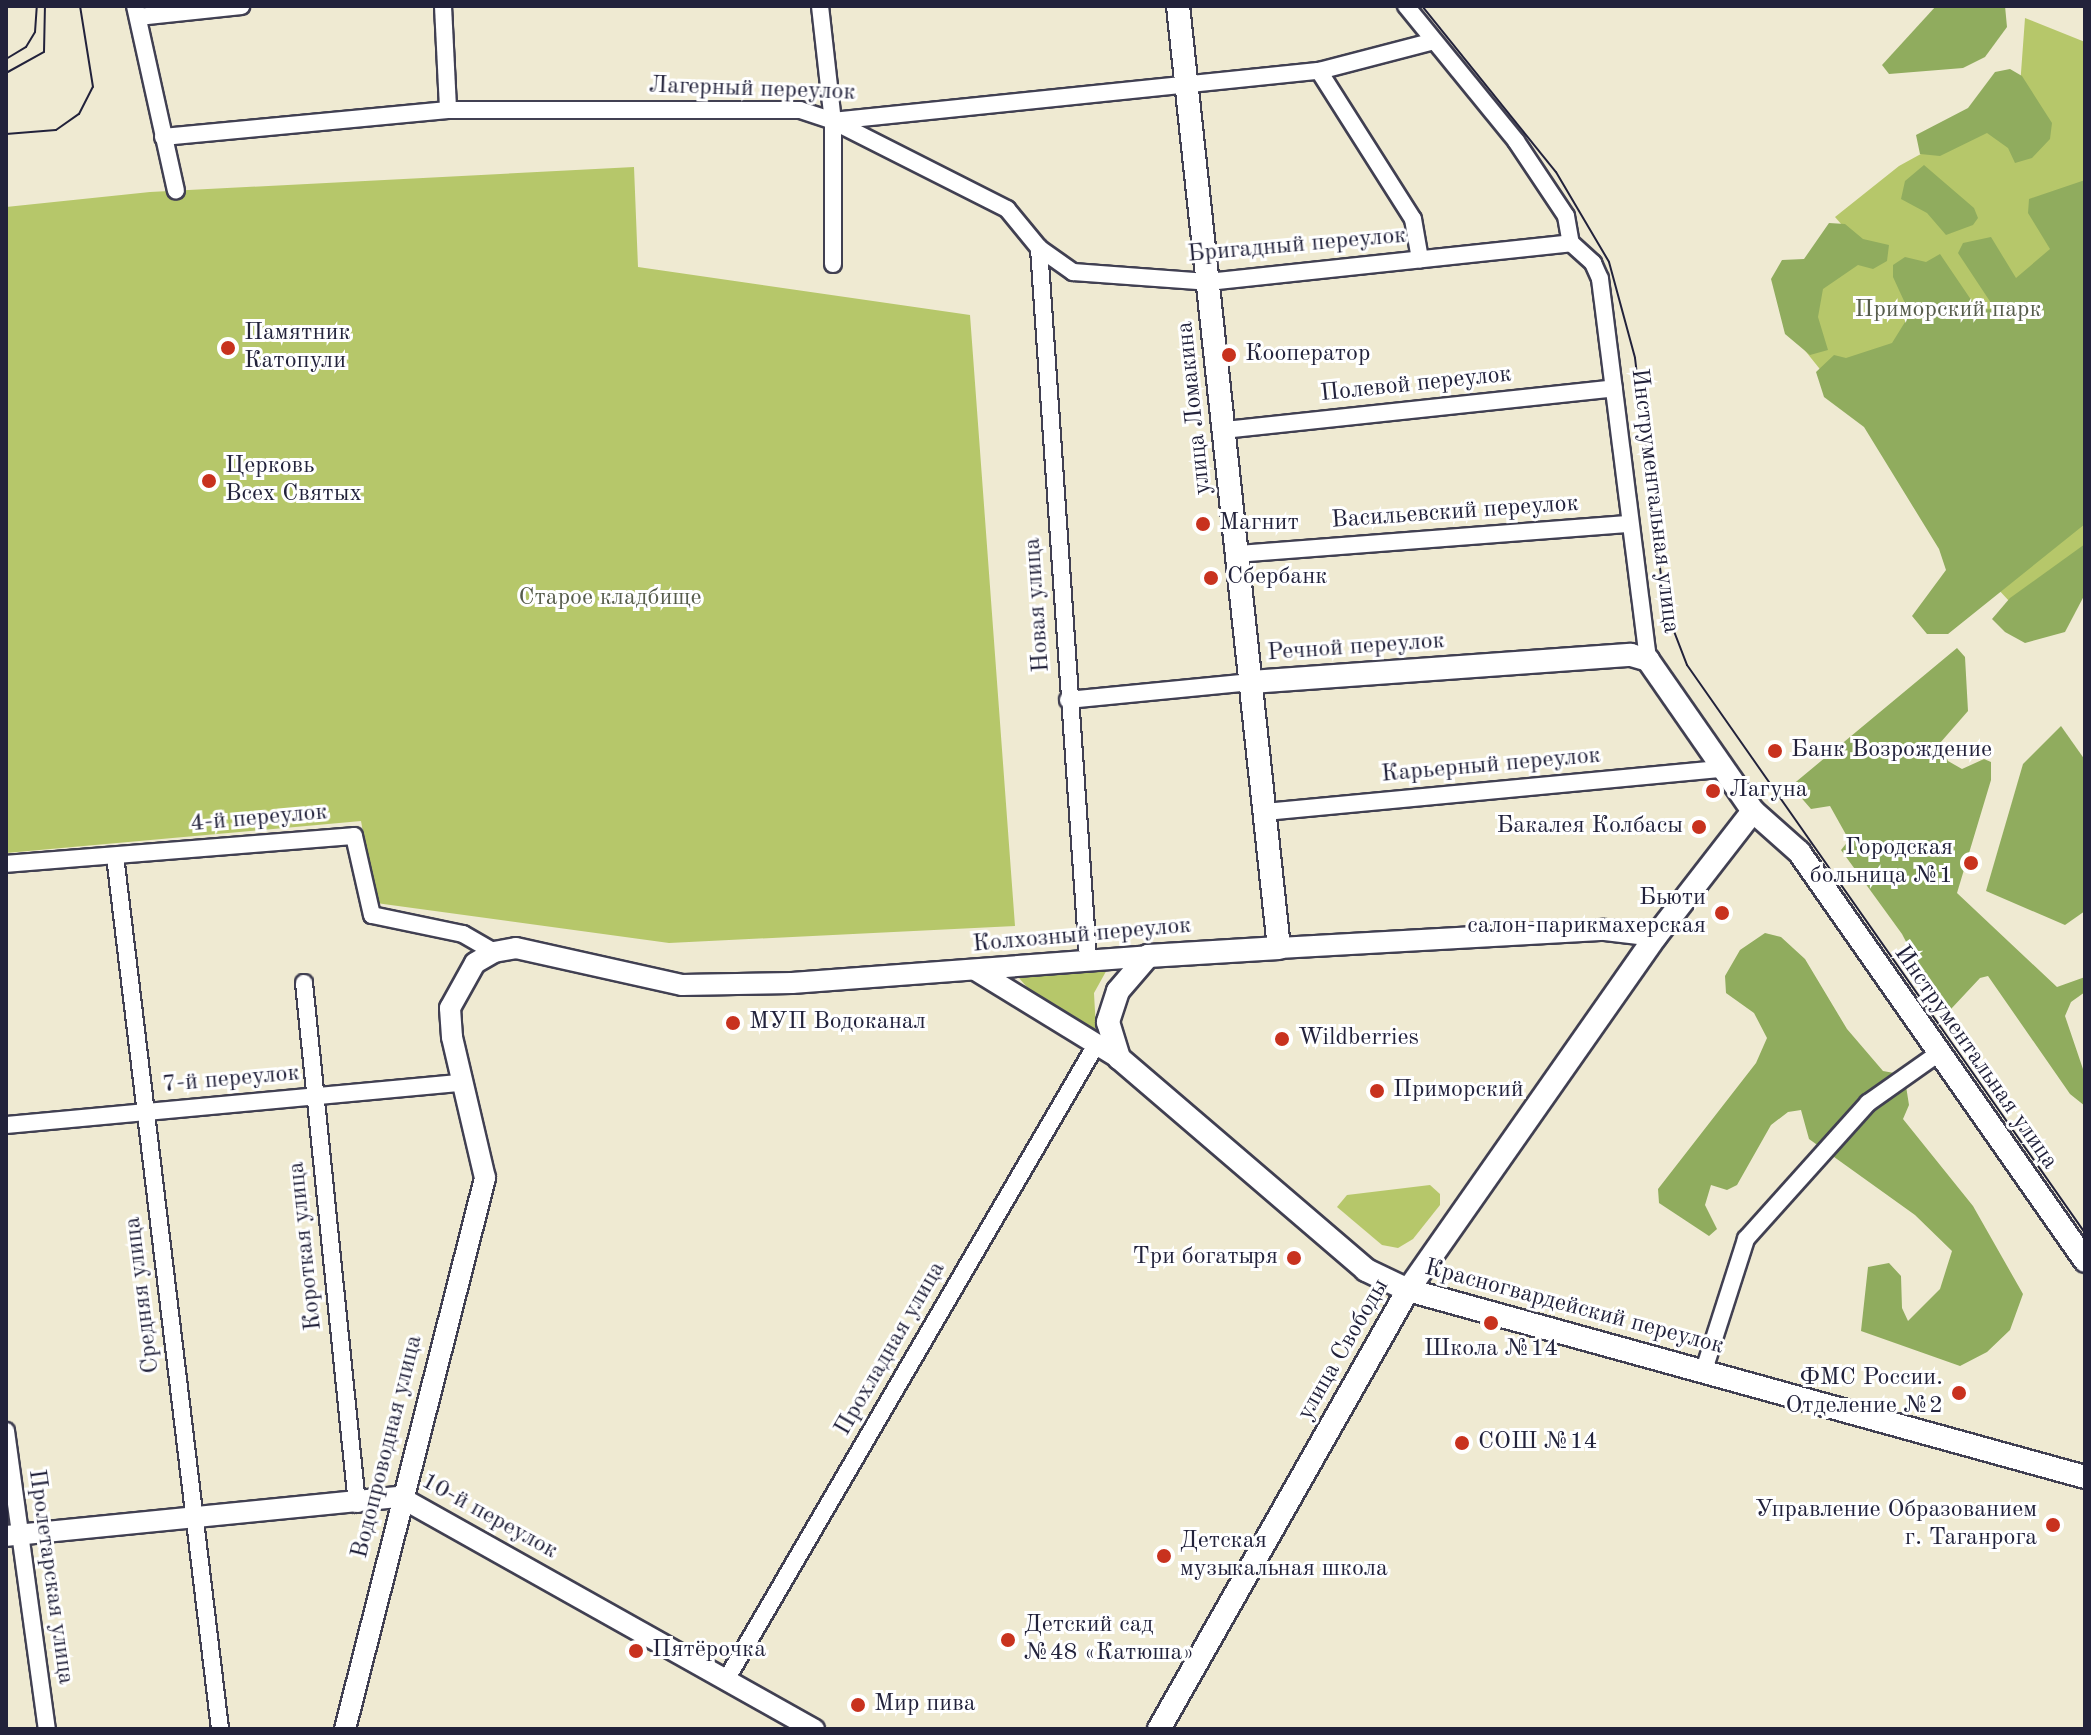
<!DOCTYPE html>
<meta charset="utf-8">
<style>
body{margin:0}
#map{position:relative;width:2091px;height:1735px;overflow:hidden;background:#efead2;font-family:"Old Standard TT",serif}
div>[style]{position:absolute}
.green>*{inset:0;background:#b6c76a}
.forest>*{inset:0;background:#90ac5e}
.roads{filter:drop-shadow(2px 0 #414052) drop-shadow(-2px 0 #414052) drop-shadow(0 2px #414052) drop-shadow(0 -2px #414052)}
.minor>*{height:16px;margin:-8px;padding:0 8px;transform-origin:8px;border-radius:8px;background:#fff}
.tertiary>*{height:20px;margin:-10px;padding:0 10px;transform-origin:10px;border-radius:10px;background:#fff}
.secondary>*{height:22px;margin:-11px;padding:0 11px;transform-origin:11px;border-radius:11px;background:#fff}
.tram>*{height:2px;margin:-1px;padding:0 1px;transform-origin:1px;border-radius:1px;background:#22223b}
.dots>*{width:22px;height:22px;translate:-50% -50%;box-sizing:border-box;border:4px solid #fff;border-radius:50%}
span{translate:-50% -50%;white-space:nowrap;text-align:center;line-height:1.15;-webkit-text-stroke:6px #fff;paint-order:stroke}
.street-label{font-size:24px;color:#22223b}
.park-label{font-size:24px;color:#565c4b}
.poi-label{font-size:24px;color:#22223b}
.left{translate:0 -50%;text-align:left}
.right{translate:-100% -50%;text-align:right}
.frame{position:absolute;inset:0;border:8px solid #22223b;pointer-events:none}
</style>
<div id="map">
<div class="green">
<i style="clip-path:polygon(2025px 18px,2085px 42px,2085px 593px,2037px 631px,1983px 573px,1787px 328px,1842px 225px,1835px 217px,1899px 166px,2019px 100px)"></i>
<i style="clip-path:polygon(634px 167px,638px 267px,970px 315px,1015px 926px,669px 943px,376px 903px,361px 821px,6px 853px,6px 207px,150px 192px)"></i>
<i style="clip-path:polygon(1109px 966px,1094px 993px,1096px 1030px,1090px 1032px,1032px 993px,1019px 978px,1026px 971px)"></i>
<i style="clip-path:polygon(1430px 1185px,1440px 1194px,1440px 1205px,1413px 1239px,1398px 1248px,1382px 1245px,1337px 1207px,1347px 1195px)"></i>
</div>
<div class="forest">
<i style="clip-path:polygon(1936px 6px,2005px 6px,2007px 27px,1985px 57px,1963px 68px,1889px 74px,1882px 65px)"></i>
<i style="clip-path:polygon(2010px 69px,2022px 76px,2052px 123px,2050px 139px,2032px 158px,2015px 163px,2008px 148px,1987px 133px,1940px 156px,1920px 154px,1916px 135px,1968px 108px,1995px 72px)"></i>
<i style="clip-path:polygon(1924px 165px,1974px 208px,1978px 218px,1973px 225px,1946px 235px,1927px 213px,1901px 199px,1905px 181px)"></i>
<i style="clip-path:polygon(2085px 180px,2085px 524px,1948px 634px,1927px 634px,1912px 616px,1946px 570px,1939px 549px,1864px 427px,1824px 397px,1816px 372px,1834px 355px,1846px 358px,1892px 343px,1910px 314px,1893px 277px,1893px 265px,1905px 257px,1926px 262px,1940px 254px,1978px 310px,1995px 309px,1958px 253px,1963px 243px,1991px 237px,2016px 278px,2050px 249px,2028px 213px,2029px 199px)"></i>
<i style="clip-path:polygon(1829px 223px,1845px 224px,1863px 239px,1889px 245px,1887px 261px,1873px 269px,1858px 265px,1823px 289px,1818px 317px,1828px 350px,1810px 355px,1785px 334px,1771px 279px,1782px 260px,1804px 259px)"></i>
<i style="clip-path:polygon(2085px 544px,2085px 594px,2065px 632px,2025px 643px,2005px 632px,1992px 619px,2010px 598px)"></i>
<i style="clip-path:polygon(1957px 648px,1965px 657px,1968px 711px,1940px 743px,1948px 761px,1962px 769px,1984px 759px,1991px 762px,1991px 780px,1957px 893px,2057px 987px,2085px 977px,2085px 992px,2071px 1002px,2065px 1016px,2085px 1075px,2085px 1106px,2070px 1094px,1988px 976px,1980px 978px,1951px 1009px,1941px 1009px,1902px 934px,1841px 850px,1849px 840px,1830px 806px,1811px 809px,1791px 786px)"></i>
<i style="clip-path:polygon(2061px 726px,2085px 760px,2085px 911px,2065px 925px,1986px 891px,2023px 764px)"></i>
<i style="clip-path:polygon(1765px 933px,1781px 937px,1805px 959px,1847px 1029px,1883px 1071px,1894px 1073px,1906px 1086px,1909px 1105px,1903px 1119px,1973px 1206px,2023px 1294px,2010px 1330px,1987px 1352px,1960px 1366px,1861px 1331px,1868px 1267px,1889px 1263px,1901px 1276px,1902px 1308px,1908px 1321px,1940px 1289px,1952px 1251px,1915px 1215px,1809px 1139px,1801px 1110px,1788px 1112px,1771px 1125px,1737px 1185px,1727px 1190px,1711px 1185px,1705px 1205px,1717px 1229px,1709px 1236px,1659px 1203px,1658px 1189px,1756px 1063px,1767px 1038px,1754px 1013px,1726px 993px,1725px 976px,1740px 950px)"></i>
</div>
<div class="roads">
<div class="minor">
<i style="left:135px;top:6px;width:189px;rotate:77.5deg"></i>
<i style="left:443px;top:6px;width:104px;rotate:87.2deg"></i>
<i style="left:820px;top:6px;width:116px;rotate:83.6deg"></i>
<i style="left:833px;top:121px;width:143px;rotate:90deg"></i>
<i style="left:1406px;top:6px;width:174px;rotate:50.8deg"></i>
<i style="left:1516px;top:141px;width:90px;rotate:56.3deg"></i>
<i style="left:1566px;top:216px;width:27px;rotate:80deg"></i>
<i style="left:1571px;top:243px;width:30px;rotate:42deg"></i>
<i style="left:1593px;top:263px;width:17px;rotate:66deg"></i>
<i style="left:1600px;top:279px;width:384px;rotate:82.8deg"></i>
<i style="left:138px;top:17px;width:104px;rotate:-6.1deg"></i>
<i style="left:1319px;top:71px;width:175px;rotate:57.6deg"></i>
<i style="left:1413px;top:219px;width:41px;rotate:80.1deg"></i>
<i style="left:835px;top:122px;width:193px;rotate:26.8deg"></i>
<i style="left:1007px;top:209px;width:50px;rotate:50.6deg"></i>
<i style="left:1039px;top:248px;width:42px;rotate:35.2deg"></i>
<i style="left:1073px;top:272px;width:135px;rotate:4.2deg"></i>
<i style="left:1208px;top:282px;width:365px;rotate:-6.1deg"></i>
<i style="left:163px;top:137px;width:286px;rotate:-5.4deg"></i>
<i style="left:448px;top:110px;width:352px"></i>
<i style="left:800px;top:110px;width:35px;rotate:18deg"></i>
<i style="left:833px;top:121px;width:489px;rotate:-5.9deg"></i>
<i style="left:1319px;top:71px;width:115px;rotate:-14.6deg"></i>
<i style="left:1039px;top:248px;width:712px;rotate:86.05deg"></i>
<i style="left:1224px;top:430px;width:392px;rotate:-6.1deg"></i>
<i style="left:1237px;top:554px;width:393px;rotate:-4.4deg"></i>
<i style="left:1068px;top:700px;width:184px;rotate:-5.6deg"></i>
<i style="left:1265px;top:812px;width:459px;rotate:-5.4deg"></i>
<i style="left:115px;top:856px;width:879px;rotate:83.14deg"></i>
<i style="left:6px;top:864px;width:349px;rotate:-4.6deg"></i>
<i style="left:354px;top:836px;width:81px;rotate:77.2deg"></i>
<i style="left:372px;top:915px;width:93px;rotate:11.8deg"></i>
<i style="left:463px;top:934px;width:36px;rotate:30deg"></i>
<i style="left:304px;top:983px;width:524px;rotate:84.19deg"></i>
<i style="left:6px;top:1125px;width:457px;rotate:-5.3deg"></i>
<i style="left:1704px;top:1370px;width:138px;rotate:-72.2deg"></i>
<i style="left:1746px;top:1239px;width:183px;rotate:-48.1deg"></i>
<i style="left:1868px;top:1103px;width:87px;rotate:-35.2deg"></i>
<i style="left:6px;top:1431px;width:301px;rotate:82.2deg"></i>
<i style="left:726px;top:1680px;width:737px;rotate:-59.78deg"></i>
</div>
<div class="tertiary">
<i style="left:1279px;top:948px;width:326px;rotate:-3.2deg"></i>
<i style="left:1605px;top:930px;width:51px;rotate:6.7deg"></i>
<i style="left:977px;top:971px;width:167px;rotate:31.5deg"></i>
<i style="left:6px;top:1536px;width:396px;rotate:-5.7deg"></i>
<i style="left:400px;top:1497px;width:475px;rotate:29.3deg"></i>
<i style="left:345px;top:1729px;width:569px;rotate:-75.74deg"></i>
<i style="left:485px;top:1178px;width:145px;rotate:-103.2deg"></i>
<i style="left:452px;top:1037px;width:29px;rotate:-94deg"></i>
<i style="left:450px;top:1008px;width:51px;rotate:-60.9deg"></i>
<i style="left:475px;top:963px;width:22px;rotate:-30deg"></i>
<i style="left:494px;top:952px;width:22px;rotate:-10deg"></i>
<i style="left:516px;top:948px;width:170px;rotate:12.6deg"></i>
<i style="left:682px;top:985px;width:110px;rotate:-1deg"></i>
<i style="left:792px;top:983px;width:357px;rotate:-4.3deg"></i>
</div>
<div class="secondary">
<i style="left:1178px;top:6px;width:947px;rotate:83.88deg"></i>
<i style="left:1279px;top:948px;width:131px;rotate:176.5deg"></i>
<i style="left:1148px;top:956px;width:46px;rotate:130.6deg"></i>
<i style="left:1118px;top:991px;width:33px;rotate:108deg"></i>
<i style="left:1108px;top:1022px;width:38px;rotate:73deg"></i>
<i style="left:1119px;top:1058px;width:326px;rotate:40.6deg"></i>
<i style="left:1366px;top:1270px;width:47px;rotate:25.5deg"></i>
<i style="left:1408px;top:1290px;width:702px;rotate:15.44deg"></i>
<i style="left:1251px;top:682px;width:381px;rotate:-4.1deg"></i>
<i style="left:1631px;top:655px;width:18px;rotate:16deg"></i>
<i style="left:1648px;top:660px;width:184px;rotate:55.2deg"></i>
<i style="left:1753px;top:811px;width:62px;rotate:41.7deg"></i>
<i style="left:1799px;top:852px;width:499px;rotate:55deg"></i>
<i style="left:1159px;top:1729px;width:505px;rotate:-60.44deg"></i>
<i style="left:1408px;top:1290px;width:432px;rotate:-55deg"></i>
<i style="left:1656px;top:936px;width:158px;rotate:-52.2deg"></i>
</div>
</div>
<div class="tram">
<i style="left:1422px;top:6px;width:213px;rotate:51.1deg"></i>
<i style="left:1556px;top:172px;width:104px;rotate:59.5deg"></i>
<i style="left:1609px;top:262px;width:99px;rotate:74.8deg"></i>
<i style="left:1635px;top:358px;width:252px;rotate:83.2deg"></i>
<i style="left:1665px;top:608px;width:61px;rotate:68.9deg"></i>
<i style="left:1687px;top:665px;width:694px;rotate:54.98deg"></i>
<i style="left:6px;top:59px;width:23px;rotate:-31deg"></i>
<i style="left:26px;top:47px;width:17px;rotate:-59deg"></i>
<i style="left:35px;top:32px;width:26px;rotate:-86deg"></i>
<i style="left:6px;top:73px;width:43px;rotate:-28.9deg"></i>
<i style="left:44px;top:52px;width:46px;rotate:-88.8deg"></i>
<i style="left:6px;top:134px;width:50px;rotate:-4.6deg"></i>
<i style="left:56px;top:130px;width:28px;rotate:-35deg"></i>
<i style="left:79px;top:114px;width:30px;rotate:-63deg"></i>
<i style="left:93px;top:87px;width:82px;rotate:-99.1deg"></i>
</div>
<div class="dots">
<i style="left:228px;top:348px;background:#c8321e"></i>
<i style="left:1229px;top:355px;background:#c8321e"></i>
<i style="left:209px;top:481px;background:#c8321e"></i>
<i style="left:1203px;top:524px;background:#c8321e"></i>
<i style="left:1211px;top:578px;background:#c8321e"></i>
<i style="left:1775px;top:751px;background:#c8321e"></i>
<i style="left:1713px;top:791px;background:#c8321e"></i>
<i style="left:1699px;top:827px;background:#c8321e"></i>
<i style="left:1971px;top:863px;background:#c8321e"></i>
<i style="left:1722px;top:913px;background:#c8321e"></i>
<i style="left:733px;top:1023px;background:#c8321e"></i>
<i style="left:1282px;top:1039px;background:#c8321e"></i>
<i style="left:1377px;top:1091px;background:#c8321e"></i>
<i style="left:1294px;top:1258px;background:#c8321e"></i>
<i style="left:1491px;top:1323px;background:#c8321e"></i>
<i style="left:1959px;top:1393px;background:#c8321e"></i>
<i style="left:1462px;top:1443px;background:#c8321e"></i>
<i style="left:2053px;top:1525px;background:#c8321e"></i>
<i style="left:1164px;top:1556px;background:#c8321e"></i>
<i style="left:1008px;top:1640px;background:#c8321e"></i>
<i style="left:636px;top:1651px;background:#c8321e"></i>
<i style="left:858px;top:1705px;background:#c8321e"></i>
</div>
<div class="street-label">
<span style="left:752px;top:90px;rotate:2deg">Лагерный переулок</span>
<span style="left:1297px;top:246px;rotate:-5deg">Бригадный переулок</span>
<span style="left:1416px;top:385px;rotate:-6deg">Полевой переулок</span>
<span style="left:1195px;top:408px;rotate:-96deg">улица Ломакина</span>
<span style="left:1654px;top:501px;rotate:83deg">Инструментальная улица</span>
<span style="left:1455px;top:513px;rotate:-4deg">Васильевский переулок</span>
<span style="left:1038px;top:605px;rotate:-94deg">Новая улица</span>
<span style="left:1356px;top:648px;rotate:-4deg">Речной переулок</span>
<span style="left:1491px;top:766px;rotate:-5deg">Карьерный переулок</span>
<span style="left:259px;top:819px;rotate:-5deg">4-й переулок</span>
<span style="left:1082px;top:936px;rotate:-5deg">Колхозный переулок</span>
<span style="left:1975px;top:1058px;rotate:55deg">Инструментальная улица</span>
<span style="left:231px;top:1080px;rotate:-5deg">7-й переулок</span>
<span style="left:306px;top:1246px;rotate:-96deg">Короткая улица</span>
<span style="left:143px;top:1295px;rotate:-97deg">Средняя улица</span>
<span style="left:1574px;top:1308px;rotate:15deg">Красногвардейский переулок</span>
<span style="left:891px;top:1349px;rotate:-60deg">Прохладная улица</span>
<span style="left:1344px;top:1350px;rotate:-60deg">улица Свободы</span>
<span style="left:388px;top:1447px;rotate:-76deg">Водопроводная улица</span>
<span style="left:489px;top:1517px;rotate:29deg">10-й переулок</span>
<span style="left:50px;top:1577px;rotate:82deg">Пролетарская улица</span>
</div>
<div class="park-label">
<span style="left:1948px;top:311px">Приморский парк</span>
<span style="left:610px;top:599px">Старое кладбище</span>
</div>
<div class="poi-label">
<span class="left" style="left:244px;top:348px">Памятник<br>Катопули</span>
<span class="left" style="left:1245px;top:355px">Кооператор</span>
<span class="left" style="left:225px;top:481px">Церковь<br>Всех Святых</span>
<span class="left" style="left:1219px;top:524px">Магнит</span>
<span class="left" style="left:1227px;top:578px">Сбербанк</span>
<span class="left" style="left:1791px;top:751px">Банк Возрождение</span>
<span class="left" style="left:1729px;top:791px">Лагуна</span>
<span class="right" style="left:1683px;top:827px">Бакалея Колбасы</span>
<span class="right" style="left:1953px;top:863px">Городская<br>больница №1</span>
<span class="right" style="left:1706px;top:913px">Бьюти<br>салон-парикмахерская</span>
<span class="left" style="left:749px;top:1023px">МУП Водоканал</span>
<span class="left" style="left:1298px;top:1039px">Wildberries</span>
<span class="left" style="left:1393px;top:1091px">Приморский</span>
<span class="right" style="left:1278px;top:1258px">Три богатыря</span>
<span style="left:1491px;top:1350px">Школа №14</span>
<span class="right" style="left:1943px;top:1393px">ФМС России.<br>Отделение №2</span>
<span class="left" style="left:1478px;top:1443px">СОШ №14</span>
<span class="right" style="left:2037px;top:1525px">Управление Образованием<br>г. Таганрога</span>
<span class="left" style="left:1180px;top:1556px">Детская<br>музыкальная школа</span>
<span class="left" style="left:1024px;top:1640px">Детский сад<br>№48 «Катюша»</span>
<span class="left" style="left:652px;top:1651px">Пятёрочка</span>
<span class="left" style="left:874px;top:1705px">Мир пива</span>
</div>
<div class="frame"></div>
</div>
